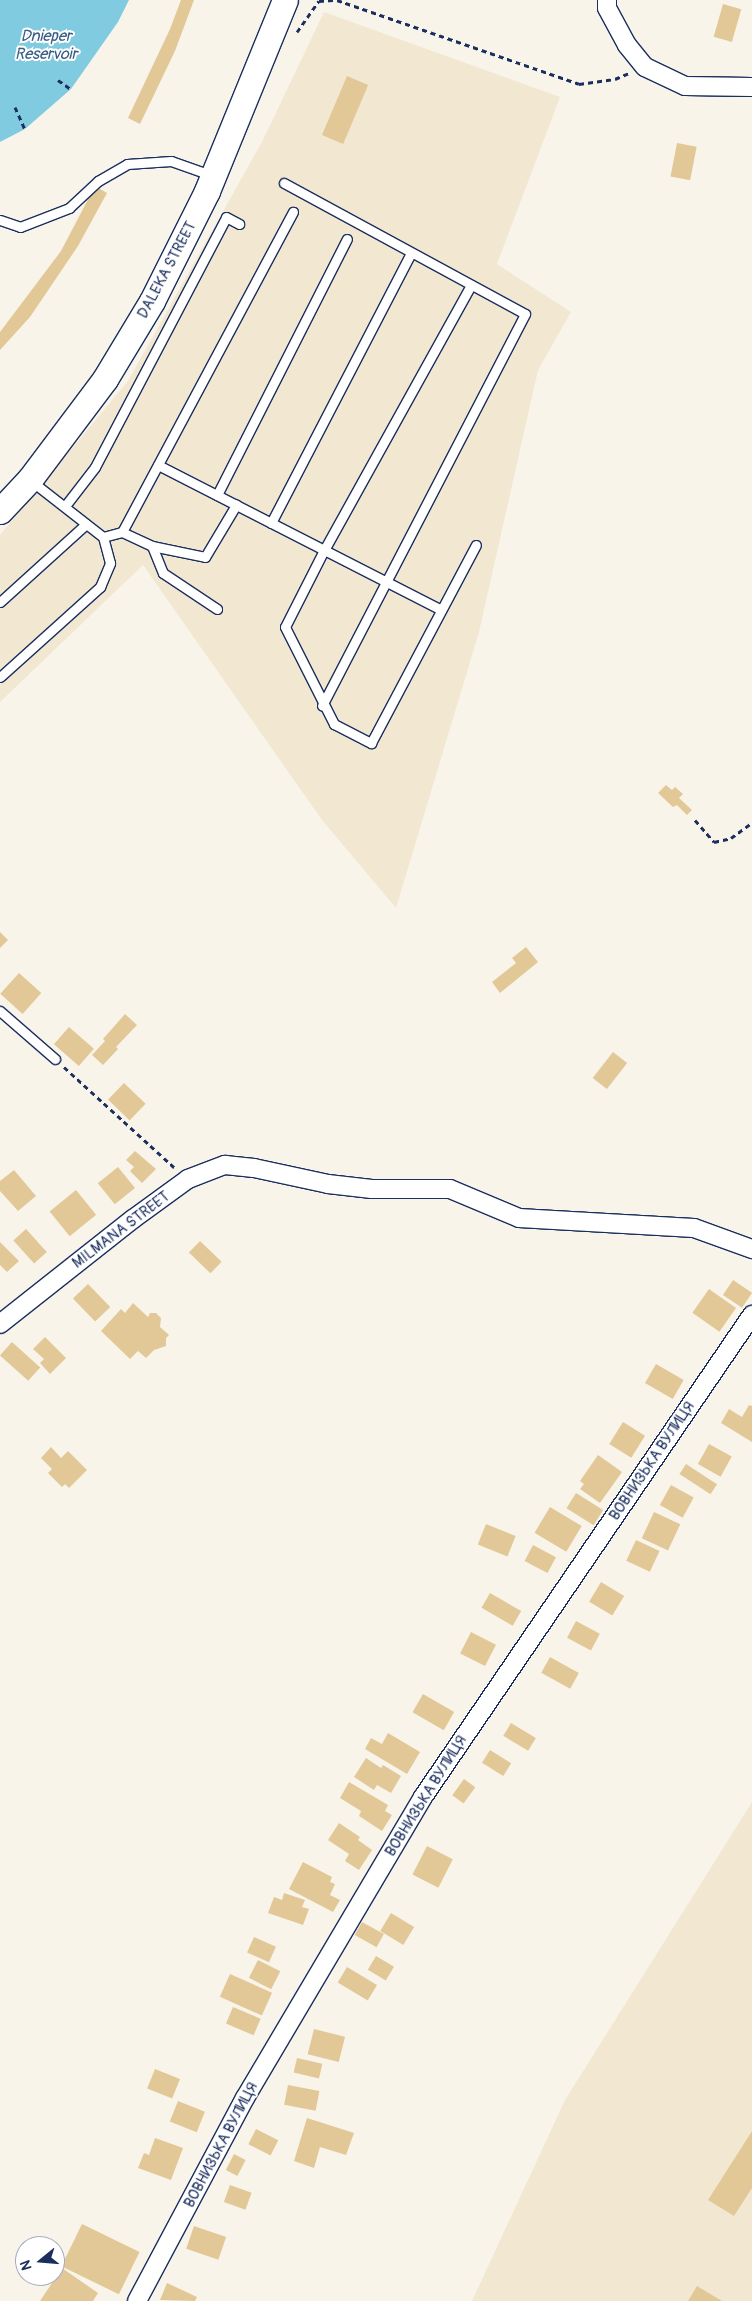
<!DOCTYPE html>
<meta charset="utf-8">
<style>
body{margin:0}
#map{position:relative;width:752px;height:2301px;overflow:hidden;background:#f9f4ea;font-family:Pangolin,sans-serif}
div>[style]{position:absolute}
.built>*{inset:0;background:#f2e7d1}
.water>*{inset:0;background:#80cbdf}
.building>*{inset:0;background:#e2c897;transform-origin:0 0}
.path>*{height:3px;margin-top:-1.5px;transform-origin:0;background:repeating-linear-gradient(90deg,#1b2f5e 0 5px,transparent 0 9px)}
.roads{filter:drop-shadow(1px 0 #1b2f5e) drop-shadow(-1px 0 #1b2f5e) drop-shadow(0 1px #1b2f5e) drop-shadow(0 -1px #1b2f5e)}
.lane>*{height:9px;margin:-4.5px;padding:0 4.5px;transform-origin:4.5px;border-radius:4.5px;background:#fff}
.street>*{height:18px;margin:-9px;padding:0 9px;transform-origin:9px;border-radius:9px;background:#fff}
.secondary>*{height:25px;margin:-12.5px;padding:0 12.5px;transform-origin:12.5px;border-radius:12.5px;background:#fff}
span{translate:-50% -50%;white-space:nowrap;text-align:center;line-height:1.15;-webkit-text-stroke:4px #fff;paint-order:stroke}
.street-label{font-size:15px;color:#1b2f5e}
.water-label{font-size:16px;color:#395e85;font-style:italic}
.north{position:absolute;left:15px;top:2236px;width:50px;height:50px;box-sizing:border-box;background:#fff;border:1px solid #a4acbf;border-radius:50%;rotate:253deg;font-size:14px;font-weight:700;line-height:20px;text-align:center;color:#1b2f5e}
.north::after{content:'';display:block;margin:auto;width:18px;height:22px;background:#1b2f5e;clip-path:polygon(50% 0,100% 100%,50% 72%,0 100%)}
</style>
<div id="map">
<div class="built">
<i style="clip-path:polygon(324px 12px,560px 97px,497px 264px,571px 312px,538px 370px,479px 632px,396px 908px,322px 820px,143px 565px,0 702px,0 535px,128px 381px,263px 140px)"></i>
<i style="clip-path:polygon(752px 1802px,752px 2301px,472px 2301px,565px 2100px)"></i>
</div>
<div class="water">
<i style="clip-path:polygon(0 0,129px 0,118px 22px,71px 89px,25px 129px,0 142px)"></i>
</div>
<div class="building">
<i style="clip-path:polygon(181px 0,194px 0,175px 51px,140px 124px,128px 118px,170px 29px)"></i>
<i style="left:723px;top:4px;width:19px;height:34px;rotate:16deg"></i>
<i style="left:347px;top:76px;width:23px;height:64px;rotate:23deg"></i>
<i style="left:677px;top:143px;width:20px;height:34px;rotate:11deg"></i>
<i style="clip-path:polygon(95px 186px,107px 193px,78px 246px,30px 317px,0 350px,0 332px,61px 251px)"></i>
<i style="clip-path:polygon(666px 785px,672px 790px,675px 787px,683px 794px,679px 798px,692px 810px,687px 815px,677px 805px,673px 807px,658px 793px)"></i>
<i style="clip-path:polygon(0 932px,8px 940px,0 948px)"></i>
<i style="clip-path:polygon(526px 947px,538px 962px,500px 993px,492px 982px,516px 963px,512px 958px)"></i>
<i style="left:19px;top:973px;width:30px;height:28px;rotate:42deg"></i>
<i style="clip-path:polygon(125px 1014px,137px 1025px,116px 1047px,118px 1049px,103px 1065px,92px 1055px,105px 1041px,103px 1039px)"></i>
<i style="left:69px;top:1027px;width:33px;height:23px;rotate:41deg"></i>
<i style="left:613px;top:1052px;width:18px;height:33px;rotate:38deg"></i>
<i style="left:124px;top:1083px;width:30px;height:23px;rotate:44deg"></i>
<i style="clip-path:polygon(135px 1151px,156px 1169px,142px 1183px,130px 1171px,134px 1167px,126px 1160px)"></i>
<i style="left:118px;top:1167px;width:27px;height:26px;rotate:51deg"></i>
<i style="clip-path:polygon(14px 1170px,36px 1196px,18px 1211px,0 1191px,0 1181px)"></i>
<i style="left:76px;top:1190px;width:32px;height:34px;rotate:51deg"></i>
<i style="left:26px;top:1229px;width:31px;height:17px;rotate:48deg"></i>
<i style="left:200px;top:1241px;width:30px;height:16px;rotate:44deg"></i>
<i style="clip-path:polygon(0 1242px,19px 1261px,7px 1272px,0 1265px)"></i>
<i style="left:733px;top:1280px;width:23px;height:18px;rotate:34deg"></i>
<i style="left:88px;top:1284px;width:32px;height:21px;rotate:46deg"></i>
<i style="left:709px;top:1289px;width:33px;height:29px;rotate:35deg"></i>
<i style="clip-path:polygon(133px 1303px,148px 1317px,150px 1313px,156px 1313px,161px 1318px,160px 1327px,169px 1335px,166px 1338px,166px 1346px,154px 1350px,146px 1358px,138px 1351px,130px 1359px,101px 1331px,121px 1309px,125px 1313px)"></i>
<i style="clip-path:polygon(45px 1337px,66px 1358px,50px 1374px,40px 1363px,44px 1359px,33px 1349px)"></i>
<i style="left:12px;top:1342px;width:38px;height:18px;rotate:42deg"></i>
<i style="left:656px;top:1364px;width:32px;height:22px;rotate:30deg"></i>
<i style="clip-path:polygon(749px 1405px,752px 1406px,752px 1442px,721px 1423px,729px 1409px,742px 1417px)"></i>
<i style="left:623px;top:1422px;width:26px;height:26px;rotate:32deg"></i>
<i style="left:709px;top:1444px;width:26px;height:23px;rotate:29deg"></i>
<i style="clip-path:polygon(51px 1447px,61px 1458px,68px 1451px,87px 1470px,69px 1488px,65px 1484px,62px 1487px,48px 1473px,52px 1469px,41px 1458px)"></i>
<i style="clip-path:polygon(598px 1455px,622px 1472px,600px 1503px,580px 1489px,584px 1484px,580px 1481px)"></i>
<i style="left:686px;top:1464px;width:37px;height:12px;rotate:33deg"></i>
<i style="left:671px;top:1485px;width:26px;height:23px;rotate:29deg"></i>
<i style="left:576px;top:1493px;width:32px;height:18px;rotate:32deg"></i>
<i style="left:550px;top:1507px;width:37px;height:30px;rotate:31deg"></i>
<i style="left:654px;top:1512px;width:29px;height:29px;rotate:25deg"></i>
<i style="left:486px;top:1524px;width:32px;height:22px;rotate:22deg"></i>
<i style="left:636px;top:1540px;width:26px;height:23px;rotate:25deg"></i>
<i style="left:533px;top:1545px;width:26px;height:18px;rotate:28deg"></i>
<i style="left:601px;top:1582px;width:27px;height:23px;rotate:31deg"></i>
<i style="left:490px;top:1593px;width:36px;height:17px;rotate:30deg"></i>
<i style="left:576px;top:1621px;width:27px;height:19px;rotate:28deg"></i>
<i style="left:471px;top:1632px;width:28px;height:24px;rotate:27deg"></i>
<i style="left:550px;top:1657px;width:33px;height:18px;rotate:29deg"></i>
<i style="left:423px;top:1694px;width:36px;height:21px;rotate:30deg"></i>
<i style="left:511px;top:1723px;width:29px;height:15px;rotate:31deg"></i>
<i style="clip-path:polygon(388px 1733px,420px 1752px,407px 1774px,365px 1749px,371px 1738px,382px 1744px)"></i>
<i style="left:490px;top:1750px;width:25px;height:15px;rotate:32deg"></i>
<i style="clip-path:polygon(366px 1758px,381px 1768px,383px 1765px,401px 1776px,391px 1793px,377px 1785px,374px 1790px,354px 1777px)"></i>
<i style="left:464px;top:1779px;width:14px;height:20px;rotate:36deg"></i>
<i style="clip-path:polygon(349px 1782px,388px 1805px,385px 1811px,392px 1815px,382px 1831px,359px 1816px,361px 1811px,340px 1798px)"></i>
<i style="clip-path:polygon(339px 1823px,360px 1837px,358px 1840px,372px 1850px,359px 1870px,345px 1861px,349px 1854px,328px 1840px)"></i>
<i style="left:427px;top:1846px;width:29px;height:32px;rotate:27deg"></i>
<i style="clip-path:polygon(303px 1862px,332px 1877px,330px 1882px,335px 1884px,330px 1895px,340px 1900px,333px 1912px,289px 1889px)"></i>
<i style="clip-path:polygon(284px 1893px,305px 1900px,302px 1907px,309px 1909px,303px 1925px,268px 1913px,274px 1897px,282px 1900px)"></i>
<i style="left:391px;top:1913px;width:27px;height:21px;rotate:31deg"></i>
<i style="left:362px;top:1922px;width:25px;height:15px;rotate:29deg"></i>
<i style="left:254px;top:1937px;width:24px;height:17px;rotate:24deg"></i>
<i style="left:376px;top:1956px;width:21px;height:16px;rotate:31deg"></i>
<i style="left:258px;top:1960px;width:25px;height:20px;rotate:27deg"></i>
<i style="left:347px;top:1967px;width:35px;height:18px;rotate:31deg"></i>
<i style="left:230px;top:1974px;width:46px;height:25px;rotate:24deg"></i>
<i style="left:233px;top:2007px;width:30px;height:18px;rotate:23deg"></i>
<i style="left:314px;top:2029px;width:32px;height:26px;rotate:14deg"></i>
<i style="left:297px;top:2058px;width:26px;height:15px;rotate:13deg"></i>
<i style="left:155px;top:2069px;width:27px;height:21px;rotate:22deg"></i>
<i style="left:288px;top:2085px;width:32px;height:20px;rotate:11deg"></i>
<i style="left:178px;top:2101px;width:29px;height:22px;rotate:22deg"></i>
<i style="clip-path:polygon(307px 2118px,354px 2133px,346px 2155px,320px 2147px,314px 2168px,294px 2161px)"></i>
<i style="left:256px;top:2129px;width:25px;height:17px;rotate:27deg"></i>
<i style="clip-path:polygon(752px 2131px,752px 2188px,734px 2216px,708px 2200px)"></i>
<i style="clip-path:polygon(155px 2138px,183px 2148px,171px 2180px,138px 2168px,144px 2153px,149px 2155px)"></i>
<i style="left:234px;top:2154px;width:13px;height:18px;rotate:27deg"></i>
<i style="left:230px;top:2185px;width:23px;height:18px;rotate:20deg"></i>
<i style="left:82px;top:2224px;width:64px;height:47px;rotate:26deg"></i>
<i style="left:194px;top:2226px;width:34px;height:24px;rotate:19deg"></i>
<i style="clip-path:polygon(62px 2268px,98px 2293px,93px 2301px,40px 2301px)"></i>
<i style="clip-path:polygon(167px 2283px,197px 2297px,195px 2301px,160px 2300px)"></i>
<i style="clip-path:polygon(697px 2286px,722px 2301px,688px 2301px)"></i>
</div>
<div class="path">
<i style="left:337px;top:0;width:256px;rotate:19.1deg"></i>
<i style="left:579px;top:84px;width:36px;rotate:-8deg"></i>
<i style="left:615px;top:79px;width:15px;rotate:-23deg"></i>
<i style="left:297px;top:32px;width:38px;rotate:-55deg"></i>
<i style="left:319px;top:1px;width:14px;rotate:-4deg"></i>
<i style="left:58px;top:80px;width:16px;rotate:35deg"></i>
<i style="left:15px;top:107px;width:24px;rotate:66deg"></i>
<i style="left:695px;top:820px;width:29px;rotate:49deg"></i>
<i style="left:714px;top:842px;width:17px;rotate:-13deg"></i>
<i style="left:731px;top:838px;width:26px;rotate:-36deg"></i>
<i style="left:64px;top:1067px;width:149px;rotate:42.3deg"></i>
</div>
<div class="roads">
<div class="lane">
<i style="left:284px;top:183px;width:274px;rotate:28.5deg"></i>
<i style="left:525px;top:314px;width:441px;rotate:117.4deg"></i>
<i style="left:0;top:220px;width:21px;rotate:19deg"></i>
<i style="left:20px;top:227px;width:53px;rotate:-21.2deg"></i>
<i style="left:69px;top:208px;width:40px;rotate:-43deg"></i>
<i style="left:98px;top:181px;width:34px;rotate:-30deg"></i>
<i style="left:127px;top:164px;width:44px;rotate:-3.9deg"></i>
<i style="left:171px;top:161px;width:42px;rotate:19.3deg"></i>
<i style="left:471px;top:285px;width:303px;rotate:119deg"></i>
<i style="left:324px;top:550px;width:86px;rotate:116.9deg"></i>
<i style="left:285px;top:627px;width:109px;rotate:63.2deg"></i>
<i style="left:334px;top:724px;width:42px;rotate:27.2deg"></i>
<i style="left:371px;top:743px;width:224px;rotate:-62.1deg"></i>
<i style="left:158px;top:465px;width:318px;rotate:27.1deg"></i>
<i style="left:30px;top:480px;width:93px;rotate:38deg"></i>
<i style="left:103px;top:537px;width:20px;rotate:-15deg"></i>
<i style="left:122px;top:532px;width:363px;rotate:-61.9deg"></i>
<i style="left:217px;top:495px;width:287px;rotate:-63.1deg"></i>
<i style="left:65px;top:506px;width:49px;rotate:-52.4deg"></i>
<i style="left:95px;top:467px;width:282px;rotate:-62.3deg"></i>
<i style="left:226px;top:217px;width:15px;rotate:28deg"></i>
<i style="left:271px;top:523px;width:304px;rotate:-62.6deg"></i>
<i style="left:122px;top:532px;width:33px;rotate:25deg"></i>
<i style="left:152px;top:546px;width:54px;rotate:11.7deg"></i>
<i style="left:205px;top:557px;width:61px;rotate:-59.2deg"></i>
<i style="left:152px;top:546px;width:29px;rotate:68deg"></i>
<i style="left:163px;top:573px;width:65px;rotate:33.7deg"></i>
<i style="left:0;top:602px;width:116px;rotate:-42.2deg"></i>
<i style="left:0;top:677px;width:135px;rotate:-42deg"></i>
<i style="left:100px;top:587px;width:26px;rotate:-67deg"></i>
<i style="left:110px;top:563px;width:27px;rotate:-105deg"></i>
<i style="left:0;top:1011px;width:73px;rotate:41.1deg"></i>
</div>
<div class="street">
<i style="left:607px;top:0;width:8px;rotate:90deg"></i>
<i style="left:607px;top:8px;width:42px;rotate:61.6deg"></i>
<i style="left:627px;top:45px;width:28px;rotate:51deg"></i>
<i style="left:645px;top:67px;width:44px;rotate:25.4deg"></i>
<i style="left:685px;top:86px;width:67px;rotate:0.9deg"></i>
<i style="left:0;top:1324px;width:169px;rotate:-38.3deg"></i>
<i style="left:133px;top:1219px;width:68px;rotate:-36deg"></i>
<i style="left:188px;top:1179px;width:40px;rotate:-21deg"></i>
<i style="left:225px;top:1165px;width:29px;rotate:6deg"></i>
<i style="left:254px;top:1168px;width:76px;rotate:12.2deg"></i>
<i style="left:328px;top:1184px;width:44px;rotate:6.5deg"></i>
<i style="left:372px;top:1189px;width:78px"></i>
<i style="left:450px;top:1189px;width:75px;rotate:22.8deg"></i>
<i style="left:519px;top:1218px;width:175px;rotate:3.3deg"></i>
<i style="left:694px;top:1228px;width:62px;rotate:19.9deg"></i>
<i style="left:137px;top:2301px;width:230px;rotate:-62deg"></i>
<i style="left:245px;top:2098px;width:350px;rotate:-59.4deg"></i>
<i style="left:423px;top:1797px;width:584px;rotate:-55.68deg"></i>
</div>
<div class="secondary">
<i style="left:0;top:511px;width:44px;rotate:-46.8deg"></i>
<i style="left:30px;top:479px;width:125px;rotate:-53.1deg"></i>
<i style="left:105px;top:379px;width:91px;rotate:-58.9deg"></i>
<i style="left:152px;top:301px;width:123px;rotate:-63.4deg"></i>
<i style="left:207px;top:191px;width:206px;rotate:-67.8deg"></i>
</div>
</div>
<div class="street-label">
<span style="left:167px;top:270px;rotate:-62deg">DALEKA STREET</span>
<span style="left:121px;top:1230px;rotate:-37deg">MILMANA STREET</span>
<span style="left:652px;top:1461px;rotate:-56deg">ВОВНИЗЬКА ВУЛИЦЯ</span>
<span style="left:426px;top:1796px;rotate:-58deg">ВОВНИЗЬКА ВУЛИЦЯ</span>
<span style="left:221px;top:2145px;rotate:-62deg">ВОВНИЗЬКА ВУЛИЦЯ</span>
</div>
<div class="water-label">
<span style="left:46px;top:45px">Dnieper<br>Reservoir</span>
</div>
<div class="north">N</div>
</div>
